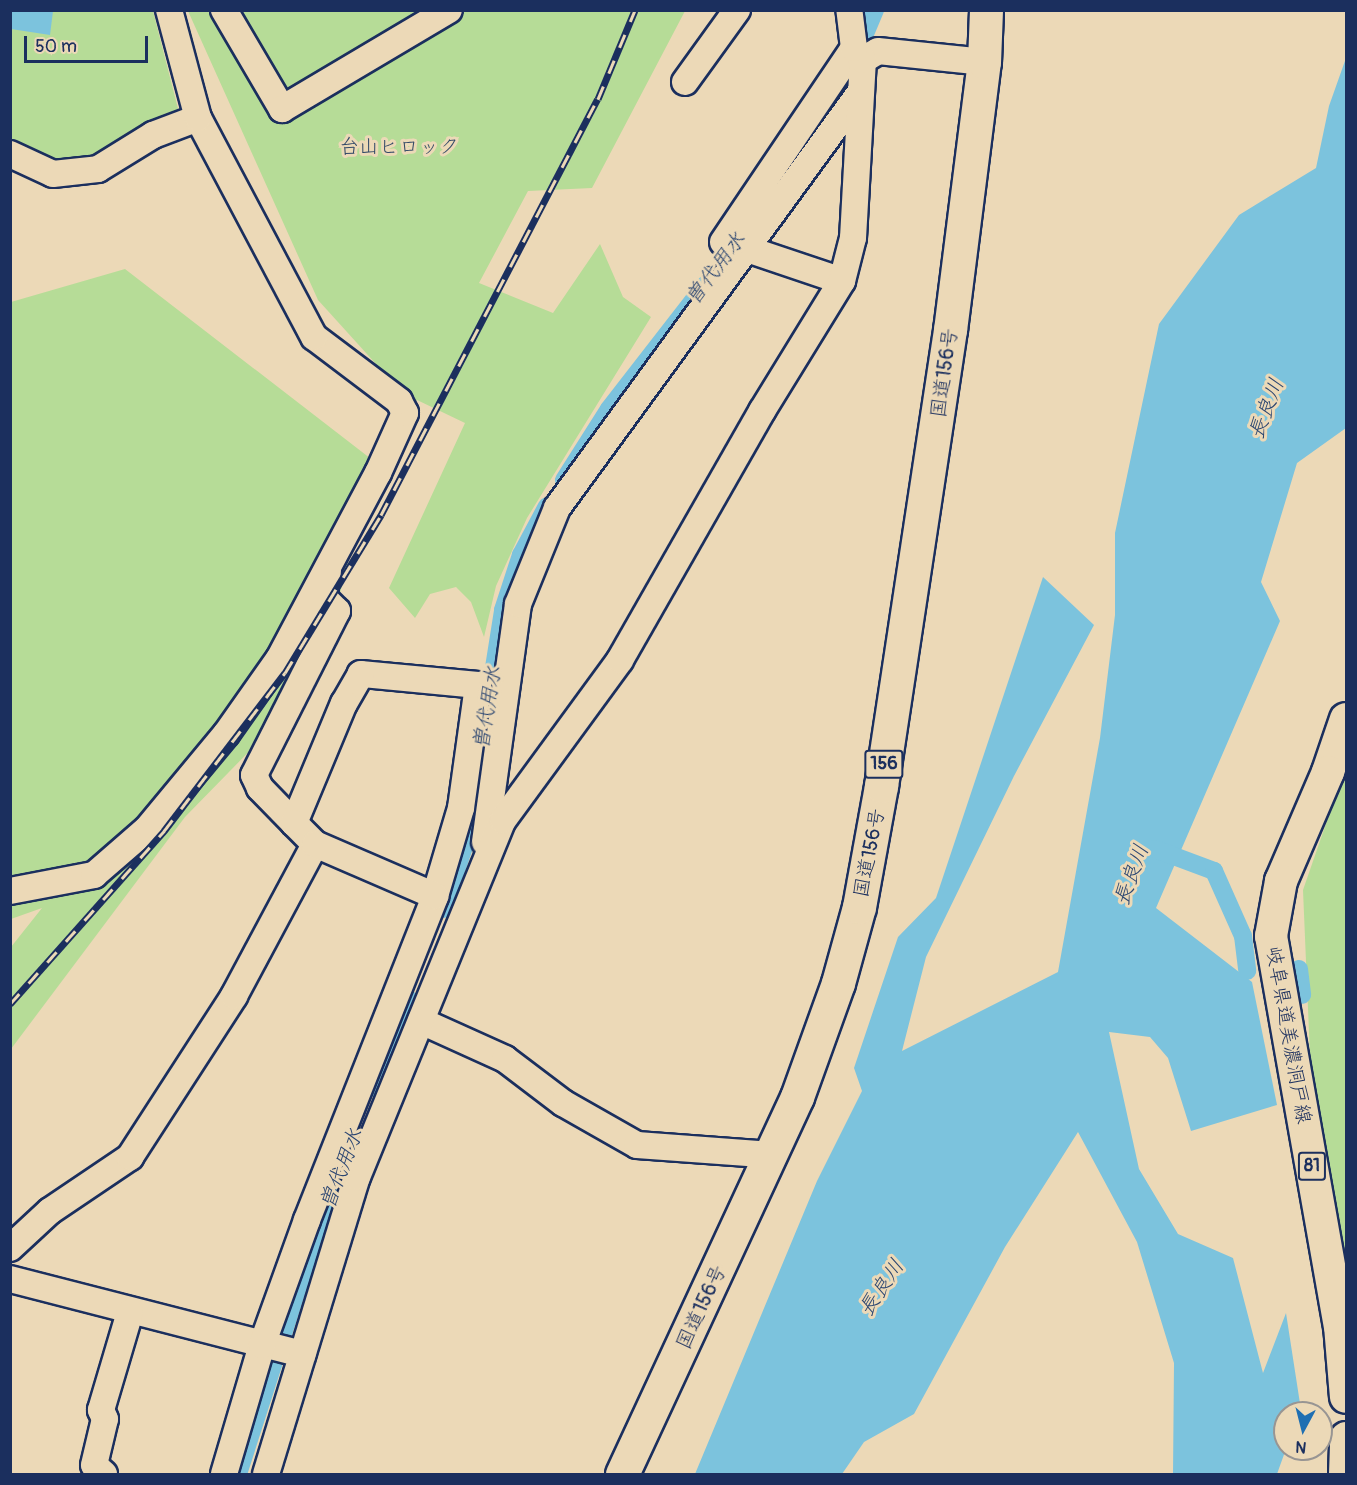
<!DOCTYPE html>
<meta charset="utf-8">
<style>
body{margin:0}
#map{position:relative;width:1357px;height:1485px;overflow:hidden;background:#ecd9b7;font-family:Pangolin,"Klee One",sans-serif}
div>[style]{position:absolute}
.green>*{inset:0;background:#b6dc97}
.water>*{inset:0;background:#7cc3dd}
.canal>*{height:18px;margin:-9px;padding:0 9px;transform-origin:9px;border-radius:9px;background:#7cc3dd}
.roads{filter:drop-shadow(2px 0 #1b2f5e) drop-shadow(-2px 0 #1b2f5e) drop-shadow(0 2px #1b2f5e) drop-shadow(0 -2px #1b2f5e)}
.minor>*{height:26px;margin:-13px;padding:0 13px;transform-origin:13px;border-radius:13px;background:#ecd9b7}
.major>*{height:32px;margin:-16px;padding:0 16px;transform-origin:16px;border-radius:16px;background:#ecd9b7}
.highway>*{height:33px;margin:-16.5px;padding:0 16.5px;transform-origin:16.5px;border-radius:16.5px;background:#ecd9b7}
.rail>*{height:7px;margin-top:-3.5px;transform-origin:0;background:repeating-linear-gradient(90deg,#ecd9b7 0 14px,#1b2f5e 0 28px);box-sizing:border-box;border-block:2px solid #1b2f5e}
span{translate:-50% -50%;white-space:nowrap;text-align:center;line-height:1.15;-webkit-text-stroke:6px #ecd9b7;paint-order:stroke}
.shield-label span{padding:2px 4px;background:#ecd9b7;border:2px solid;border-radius:4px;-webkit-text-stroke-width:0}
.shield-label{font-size:18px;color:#1b2f5e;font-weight:700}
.park-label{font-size:20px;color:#324967}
.street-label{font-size:20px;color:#1b2f5e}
.water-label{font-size:21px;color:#2a4571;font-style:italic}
.frame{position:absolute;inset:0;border:12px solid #1b2f5e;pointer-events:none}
.north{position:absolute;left:1273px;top:1401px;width:60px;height:60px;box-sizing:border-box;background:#ecd9b7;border:2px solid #989593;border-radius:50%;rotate:187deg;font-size:16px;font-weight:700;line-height:24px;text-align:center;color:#1b2f5e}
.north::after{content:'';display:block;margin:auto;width:21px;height:27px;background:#1f6fb2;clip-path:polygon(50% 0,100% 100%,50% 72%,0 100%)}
.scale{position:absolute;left:24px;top:36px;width:124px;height:27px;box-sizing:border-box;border:3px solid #1b2f5e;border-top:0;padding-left:8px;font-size:18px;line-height:21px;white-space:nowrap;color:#1b2f5e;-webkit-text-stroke:4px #ecd9b7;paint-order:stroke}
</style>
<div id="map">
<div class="green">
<i style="clip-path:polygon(10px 11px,153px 11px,184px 132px,73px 163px,11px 151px)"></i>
<i style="clip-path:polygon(188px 11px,685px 11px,592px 188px,528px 191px,479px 283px,553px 313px,600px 244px,623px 297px,651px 317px,527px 518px,496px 586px,484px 637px,471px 602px,456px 587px,430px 594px,415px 618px,389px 588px,465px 423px,417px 400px,413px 406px,369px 377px,376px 364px,318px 300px)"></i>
<i style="clip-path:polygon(125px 269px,375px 462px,316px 683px,185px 817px,11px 1049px,11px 947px,42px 908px,11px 919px,11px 302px)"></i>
<i style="clip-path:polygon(1346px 766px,1346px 1303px,1310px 1056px,1303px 890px)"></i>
</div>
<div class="water">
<i style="clip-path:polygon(11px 10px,53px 11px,50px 35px,11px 29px)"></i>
<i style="clip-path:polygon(1346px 58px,1346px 428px,1297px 463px,1261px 582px,1280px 621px,1156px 908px,1252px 982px,1277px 1105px,1191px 1131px,1168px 1058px,1150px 1037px,1109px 1032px,1139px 1169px,1178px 1234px,1233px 1258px,1263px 1373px,1286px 1313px,1301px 1410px,1285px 1413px,1286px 1449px,1277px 1474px,1173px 1474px,1174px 1363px,1137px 1242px,1078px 1132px,1005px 1247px,914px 1414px,864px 1442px,842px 1474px,695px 1474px,817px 1181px,862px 1091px,854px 1068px,898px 937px,936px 898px,1043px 577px,1094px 625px,1014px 776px,926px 957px,902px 1051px,1058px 972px,1100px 738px,1115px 615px,1115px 533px,1159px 324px,1239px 215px,1316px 168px,1329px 106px)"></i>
</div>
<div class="canal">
<i style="left:810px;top:140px;width:71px;rotate:-59.5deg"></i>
<i style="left:846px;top:79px;width:75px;rotate:-67.2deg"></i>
<i style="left:564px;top:480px;width:84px;rotate:-57.6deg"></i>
<i style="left:609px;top:409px;width:158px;rotate:-52.2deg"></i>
<i style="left:1155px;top:849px;width:63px;rotate:20.4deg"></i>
<i style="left:1214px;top:871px;width:71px;rotate:66deg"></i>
<i style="left:1243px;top:936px;width:35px;rotate:83deg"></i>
<i style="left:443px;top:909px;width:75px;rotate:-71.3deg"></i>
<i style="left:467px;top:838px;width:231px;rotate:-81deg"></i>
<i style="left:503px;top:610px;width:58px;rotate:-71.9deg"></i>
<i style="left:521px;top:555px;width:55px;rotate:-62deg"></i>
<i style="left:1299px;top:969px;width:26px;rotate:83deg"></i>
<i style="left:373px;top:1088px;width:96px;rotate:-68.5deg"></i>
<i style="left:238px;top:1474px;width:190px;rotate:-72.2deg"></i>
<i style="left:296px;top:1293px;width:155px;rotate:-70deg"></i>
</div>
<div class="roads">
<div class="minor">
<i style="left:224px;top:10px;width:115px;rotate:59.6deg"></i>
<i style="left:282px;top:109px;width:194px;rotate:-30.7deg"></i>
<i style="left:863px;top:60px;width:17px;rotate:-31deg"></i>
<i style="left:878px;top:51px;width:107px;rotate:5.9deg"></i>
<i style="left:685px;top:82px;width:89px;rotate:-54.2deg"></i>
<i style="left:10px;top:154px;width:47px;rotate:24.9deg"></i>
<i style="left:53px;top:174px;width:45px;rotate:-6.3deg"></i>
<i style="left:98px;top:169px;width:65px;rotate:-31.7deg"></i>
<i style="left:153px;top:135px;width:48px;rotate:-20.7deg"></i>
<i style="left:723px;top:242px;width:234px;rotate:-56deg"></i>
<i style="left:747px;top:249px;width:100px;rotate:18.6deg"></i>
<i style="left:294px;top:823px;width:49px;rotate:-134.2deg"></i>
<i style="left:260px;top:788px;width:14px;rotate:-115deg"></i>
<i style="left:254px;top:775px;width:184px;rotate:-63.2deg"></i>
<i style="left:337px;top:611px;width:20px;rotate:-135deg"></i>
<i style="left:323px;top:597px;width:26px;rotate:-79deg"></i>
<i style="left:485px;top:842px;width:240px;rotate:-82.1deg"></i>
<i style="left:518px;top:604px;width:104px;rotate:-67.9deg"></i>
<i style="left:557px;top:508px;width:512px;rotate:-53.89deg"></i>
<i style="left:10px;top:891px;width:86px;rotate:-10.8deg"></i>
<i style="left:94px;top:875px;width:70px;rotate:-41deg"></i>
<i style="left:147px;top:829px;width:124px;rotate:-50.3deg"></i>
<i style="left:226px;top:734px;width:92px;rotate:-54.8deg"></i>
<i style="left:279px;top:659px;width:211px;rotate:-62deg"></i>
<i style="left:378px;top:473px;width:66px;rotate:-65.8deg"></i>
<i style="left:405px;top:413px;width:13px;rotate:-117deg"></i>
<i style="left:399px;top:401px;width:106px;rotate:-143deg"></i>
<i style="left:314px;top:337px;width:248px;rotate:-117.9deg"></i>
<i style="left:198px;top:118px;width:112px;rotate:-105deg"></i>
<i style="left:421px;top:1021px;width:92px;rotate:24.3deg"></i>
<i style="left:505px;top:1059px;width:73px;rotate:37.2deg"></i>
<i style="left:563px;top:1103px;width:85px;rotate:29.6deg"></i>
<i style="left:637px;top:1145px;width:135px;rotate:4.2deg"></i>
<i style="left:10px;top:1248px;width:54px;rotate:-42.8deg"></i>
<i style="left:50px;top:1211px;width:97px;rotate:-34deg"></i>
<i style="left:130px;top:1157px;width:192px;rotate:-57.1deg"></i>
<i style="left:234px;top:996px;width:172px;rotate:-61.9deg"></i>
<i style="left:10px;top:1279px;width:302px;rotate:14.4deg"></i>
<i style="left:104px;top:1474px;width:13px;rotate:-138deg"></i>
<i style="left:94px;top:1465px;width:47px;rotate:-76.6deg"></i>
<i style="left:105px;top:1419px;width:10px;rotate:-114deg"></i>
<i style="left:101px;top:1410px;width:102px;rotate:-73.5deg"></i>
<i style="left:224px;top:1474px;width:134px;rotate:-73.6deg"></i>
<i style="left:262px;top:1345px;width:133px;rotate:-70.2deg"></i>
<i style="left:307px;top:1220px;width:348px;rotate:-68.4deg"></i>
<i style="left:435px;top:896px;width:92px;rotate:-73.5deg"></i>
<i style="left:461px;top:808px;width:124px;rotate:-82.1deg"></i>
<i style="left:478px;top:685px;width:118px;rotate:-174.6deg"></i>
<i style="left:361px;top:674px;width:34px;rotate:120deg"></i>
<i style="left:344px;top:703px;width:130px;rotate:112.6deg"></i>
<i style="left:294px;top:823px;width:30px;rotate:45deg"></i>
<i style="left:315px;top:844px;width:131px;rotate:23.4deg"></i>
<i style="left:266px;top:1474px;width:311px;rotate:-73deg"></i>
<i style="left:357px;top:1177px;width:386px;rotate:-67.8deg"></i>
<i style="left:503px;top:820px;width:198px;rotate:-53.8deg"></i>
<i style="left:620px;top:660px;width:287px;rotate:-60.3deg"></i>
<i style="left:762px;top:411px;width:153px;rotate:-58.4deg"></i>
<i style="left:842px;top:281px;width:44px;rotate:-75.7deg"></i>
<i style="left:853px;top:238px;width:178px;rotate:-86.8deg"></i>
<i style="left:863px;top:60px;width:15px;rotate:-127deg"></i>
<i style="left:854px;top:48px;width:38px;rotate:-97deg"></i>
</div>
<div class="major">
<i style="left:1346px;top:719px;width:56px;rotate:108.8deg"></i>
<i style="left:1328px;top:772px;width:119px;rotate:113.3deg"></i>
<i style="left:1281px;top:881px;width:56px;rotate:100.3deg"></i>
<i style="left:1271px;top:936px;width:396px;rotate:80deg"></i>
<i style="left:1340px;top:1326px;width:71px;rotate:85.2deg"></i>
<i style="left:1345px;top:1474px;width:36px;rotate:-88deg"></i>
</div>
<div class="highway">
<i style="left:622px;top:1474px;width:416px;rotate:-65.1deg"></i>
<i style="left:797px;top:1097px;width:121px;rotate:-70.2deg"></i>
<i style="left:838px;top:983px;width:79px;rotate:-74.6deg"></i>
<i style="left:859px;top:907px;width:123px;rotate:-79.7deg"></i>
<i style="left:881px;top:786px;width:461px;rotate:-81.4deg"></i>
<i style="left:950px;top:330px;width:270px;rotate:-82.8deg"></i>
<i style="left:984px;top:62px;width:52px;rotate:-87.8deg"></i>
</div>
</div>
<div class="rail">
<i style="left:10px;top:1004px;width:232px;rotate:-48.3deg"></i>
<i style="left:164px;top:831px;width:199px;rotate:-52.6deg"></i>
<i style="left:285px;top:673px;width:185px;rotate:-58.7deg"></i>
<i style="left:381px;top:515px;width:469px;rotate:-62.5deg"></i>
<i style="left:598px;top:99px;width:96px;rotate:-67.4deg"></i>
</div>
<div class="shield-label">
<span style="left:884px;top:764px">156</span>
<span style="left:1312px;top:1166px">81</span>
</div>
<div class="park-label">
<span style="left:399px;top:146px">台山ヒロック</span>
</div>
<div class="street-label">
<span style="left:944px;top:373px;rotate:-82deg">国道156号</span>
<span style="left:869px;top:853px;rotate:-79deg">国道156号</span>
<span style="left:1289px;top:1035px;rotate:80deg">岐阜県道美濃洞戸線</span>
<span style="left:701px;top:1307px;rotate:-65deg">国道156号</span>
</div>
<div class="water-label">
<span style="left:716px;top:269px;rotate:-53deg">曽代用水</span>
<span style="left:1267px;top:409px;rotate:-69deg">長良川</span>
<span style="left:488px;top:708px;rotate:-81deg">曽代用水</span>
<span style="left:1132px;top:875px;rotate:-70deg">長良川</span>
<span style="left:342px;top:1169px;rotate:-69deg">曽代用水</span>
<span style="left:882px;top:1288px;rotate:-56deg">長良川</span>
</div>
<div class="frame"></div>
<div class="north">N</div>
<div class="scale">50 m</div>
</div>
